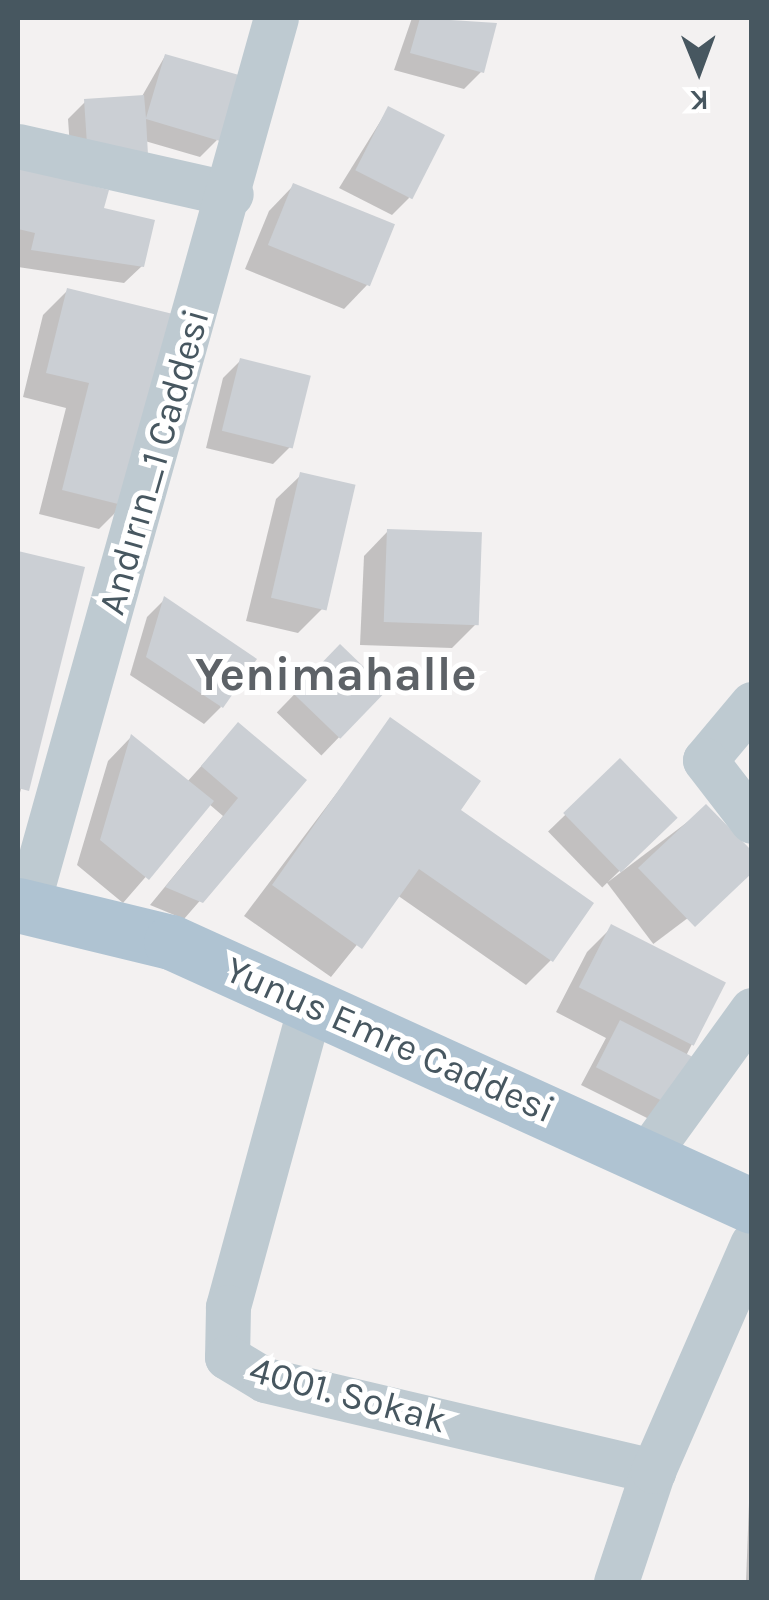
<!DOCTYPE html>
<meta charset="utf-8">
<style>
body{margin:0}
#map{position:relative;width:769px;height:1600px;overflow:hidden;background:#f3f1f1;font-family:Karla,sans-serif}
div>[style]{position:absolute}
.shadow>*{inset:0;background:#0003;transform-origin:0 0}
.building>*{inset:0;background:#cbcfd4;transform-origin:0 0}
.minor>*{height:45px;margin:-22.5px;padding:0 22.5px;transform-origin:22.5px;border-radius:22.5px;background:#becad1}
.major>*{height:55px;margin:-27.5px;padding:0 27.5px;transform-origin:27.5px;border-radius:27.5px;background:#afc3d2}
span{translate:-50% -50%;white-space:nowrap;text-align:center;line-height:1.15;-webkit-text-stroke:10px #fff;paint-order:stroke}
.street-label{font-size:38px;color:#475760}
.district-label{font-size:48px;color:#5d6267;font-weight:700}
.frame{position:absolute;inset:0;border:20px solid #475760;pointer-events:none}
.north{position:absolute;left:649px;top:20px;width:100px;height:100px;-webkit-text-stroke:8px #fff;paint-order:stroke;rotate:179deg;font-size:28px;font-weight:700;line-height:40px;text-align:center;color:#475760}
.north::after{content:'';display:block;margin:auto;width:35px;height:45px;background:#475760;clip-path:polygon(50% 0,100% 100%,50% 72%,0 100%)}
</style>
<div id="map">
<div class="shadow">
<i style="clip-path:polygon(412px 18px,494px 24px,481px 72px,464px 89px,394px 70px)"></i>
<i style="clip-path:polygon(165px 56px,217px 140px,200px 157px,145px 141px,72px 176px,68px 119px,85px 102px,141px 98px)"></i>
<i style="clip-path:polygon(388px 109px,409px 198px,392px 215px,339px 188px)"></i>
<i style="clip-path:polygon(18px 170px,106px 192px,101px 210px,142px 266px,124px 283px,18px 267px)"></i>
<i style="clip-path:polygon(293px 186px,368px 284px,344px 309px,245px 269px,269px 211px)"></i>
<i style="clip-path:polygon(68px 290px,123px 505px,99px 529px,39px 514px,66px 408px,23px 397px,43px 315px)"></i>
<i style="clip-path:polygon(240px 361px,290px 447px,273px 464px,206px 448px,223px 378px)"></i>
<i style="clip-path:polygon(301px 475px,322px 609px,298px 633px,246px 621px,276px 499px)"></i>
<i style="clip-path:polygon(388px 531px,476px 624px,452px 648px,360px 645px,364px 556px)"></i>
<i style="clip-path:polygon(18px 553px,82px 569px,18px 800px)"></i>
<i style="clip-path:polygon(164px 600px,221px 707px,204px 724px,130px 675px,147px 617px)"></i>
<i style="left:340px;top:647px;width:62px;height:91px;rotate:44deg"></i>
<i style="clip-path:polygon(391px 721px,551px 960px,526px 985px,397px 895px,331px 977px,244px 916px)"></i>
<i style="clip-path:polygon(238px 725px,304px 781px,184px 919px,150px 905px,223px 816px,209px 804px,123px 903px,77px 865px,108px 761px,131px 737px,187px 782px)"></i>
<i style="left:620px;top:762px;width:78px;height:100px;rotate:46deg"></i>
<i style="left:706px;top:808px;width:77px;height:124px;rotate:53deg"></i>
<i style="clip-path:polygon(611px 928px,692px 1044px,653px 1121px,581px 1085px,606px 1038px,556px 1012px,587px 952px)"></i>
<i style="clip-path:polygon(750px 1477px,752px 1582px,746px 1582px)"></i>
</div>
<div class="building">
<i style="clip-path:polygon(420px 18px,497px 23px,484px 73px,410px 53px)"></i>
<i style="clip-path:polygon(165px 54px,239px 75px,220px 141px,146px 119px,148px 155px,88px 160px,84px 99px,144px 95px,146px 118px)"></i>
<i style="left:388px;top:106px;width:64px;height:72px;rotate:27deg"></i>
<i style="clip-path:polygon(18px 167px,109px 190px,104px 208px,155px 220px,144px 267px,31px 250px,35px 233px,18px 229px)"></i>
<i style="left:293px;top:183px;width:110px;height:67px;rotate:22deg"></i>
<i style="clip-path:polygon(67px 288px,173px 314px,126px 506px,62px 490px,89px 383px,46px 373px)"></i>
<i style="left:240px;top:358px;width:73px;height:75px;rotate:14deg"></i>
<i style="left:300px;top:472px;width:57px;height:129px;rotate:13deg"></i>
<i style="left:387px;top:529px;width:95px;height:93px;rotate:2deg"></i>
<i style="clip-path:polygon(18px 551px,85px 567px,29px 791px,18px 788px)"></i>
<i style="clip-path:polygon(164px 596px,257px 659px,223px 708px,146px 657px)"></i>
<i style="left:340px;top:644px;width:66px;height:68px;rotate:44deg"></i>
<i style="clip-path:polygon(390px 717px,481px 781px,461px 810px,594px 903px,553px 962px,419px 869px,362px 949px,272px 885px)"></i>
<i style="clip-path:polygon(238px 722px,307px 780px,203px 903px,165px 887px,238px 798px,201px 766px)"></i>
<i style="clip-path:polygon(131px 734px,214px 801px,149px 880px,100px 840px)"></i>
<i style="left:620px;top:758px;width:83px;height:79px;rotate:46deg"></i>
<i style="clip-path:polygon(706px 804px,752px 851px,752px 873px,695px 927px,638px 868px)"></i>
<i style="left:611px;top:924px;width:129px;height:71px;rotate:27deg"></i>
<i style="left:620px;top:1020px;width:85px;height:53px;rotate:27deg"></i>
</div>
<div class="minor">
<i style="left:18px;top:146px;width:218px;rotate:12.7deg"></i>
<i style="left:752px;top:704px;width:73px;rotate:130deg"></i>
<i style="left:705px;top:760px;width:77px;rotate:52.4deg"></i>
<i style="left:27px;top:906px;width:922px;rotate:-74.34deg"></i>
<i style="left:311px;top:1003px;width:315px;rotate:105.3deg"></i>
<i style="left:228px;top:1307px;width:50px;rotate:91.1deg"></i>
<i style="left:227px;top:1357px;width:44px;rotate:31.2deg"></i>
<i style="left:265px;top:1380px;width:399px;rotate:13.2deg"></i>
<i style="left:647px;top:1155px;width:179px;rotate:-54.1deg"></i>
<i style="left:616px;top:1582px;width:117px;rotate:-71.6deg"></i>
<i style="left:653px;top:1471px;width:248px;rotate:-66.4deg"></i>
</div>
<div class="major">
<i style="left:18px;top:905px;width:157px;rotate:13.6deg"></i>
<i style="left:171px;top:942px;width:638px;rotate:24.44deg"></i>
</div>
<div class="street-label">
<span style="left:154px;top:462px;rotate:-74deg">Andırın_1 Caddesi</span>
<span style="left:390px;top:1040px;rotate:24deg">Yunus Emre Caddesi</span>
<span style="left:348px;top:1395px;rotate:15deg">4001. Sokak</span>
</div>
<div class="district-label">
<span style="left:336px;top:675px">Yenimahalle</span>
</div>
<div class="frame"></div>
<div class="north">K</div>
</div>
